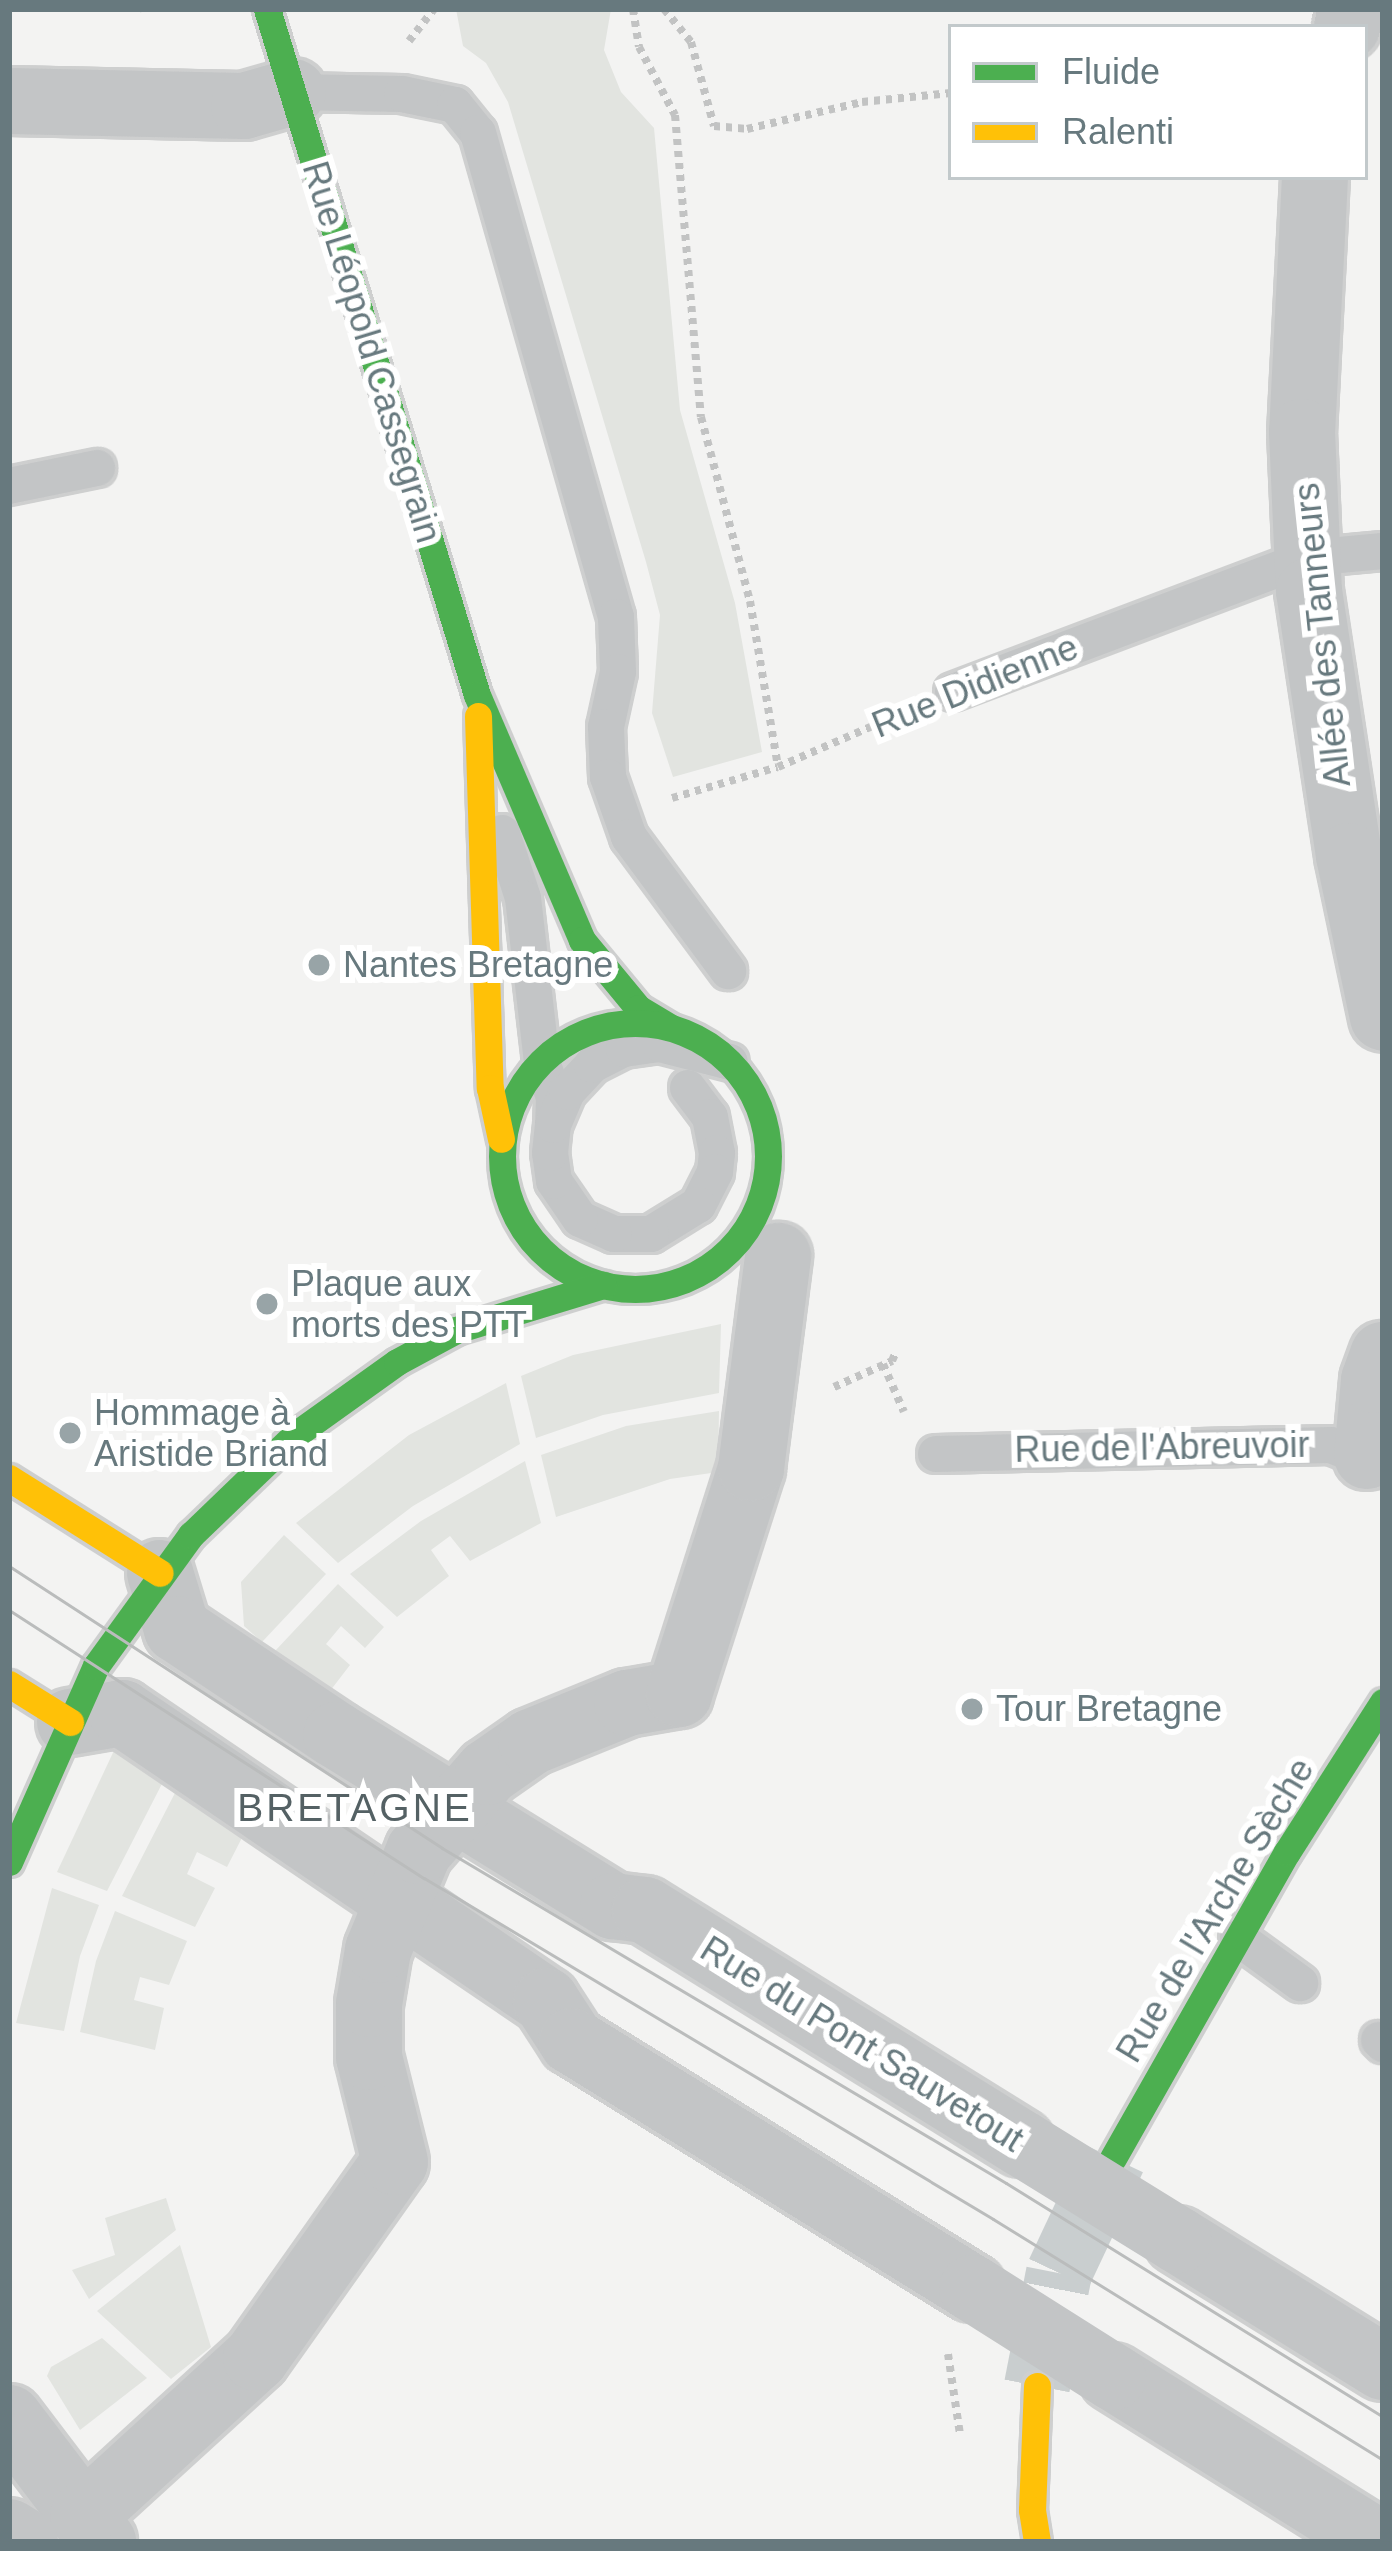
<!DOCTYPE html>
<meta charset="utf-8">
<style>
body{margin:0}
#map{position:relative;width:1392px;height:2551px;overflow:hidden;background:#f3f3f2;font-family:Arial,sans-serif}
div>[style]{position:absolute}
.green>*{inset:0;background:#e2e4e0}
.secondary-tunnel>*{height:66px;margin-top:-33px;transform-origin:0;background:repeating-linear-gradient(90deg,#c9cecf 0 66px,transparent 0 99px)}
.path>*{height:8px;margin-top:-4px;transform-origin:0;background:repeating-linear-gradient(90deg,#c2c3c3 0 6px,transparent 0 12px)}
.roads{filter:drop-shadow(3px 0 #cecfcf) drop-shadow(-3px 0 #cecfcf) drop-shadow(0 3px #cecfcf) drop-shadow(0 -3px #cecfcf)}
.lane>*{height:36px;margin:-18px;padding:0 18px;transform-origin:18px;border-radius:18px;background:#c3c5c6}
.street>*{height:66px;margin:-33px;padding:0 33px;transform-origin:33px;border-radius:33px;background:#c3c5c6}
.fast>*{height:27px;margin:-13.5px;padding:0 13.5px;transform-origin:13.5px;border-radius:13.5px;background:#4caf50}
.fast>.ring{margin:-13.5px;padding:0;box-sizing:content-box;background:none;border:27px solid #4caf50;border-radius:50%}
.slow>*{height:27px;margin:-13.5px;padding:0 13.5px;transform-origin:13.5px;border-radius:13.5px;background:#ffc107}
.tram>*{height:3px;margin:-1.5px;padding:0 1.5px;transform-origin:1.5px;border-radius:1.5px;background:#babcbc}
.street-bridge>*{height:66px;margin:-33px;padding:0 33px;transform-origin:33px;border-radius:33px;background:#c3c5c6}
.dots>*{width:33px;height:33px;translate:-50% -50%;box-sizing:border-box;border:6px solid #fff;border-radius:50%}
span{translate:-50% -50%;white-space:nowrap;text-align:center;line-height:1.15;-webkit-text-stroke:12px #fff;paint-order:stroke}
.street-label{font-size:36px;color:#67797e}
.poi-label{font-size:36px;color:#67797e}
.left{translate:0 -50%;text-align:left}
.neighbourhood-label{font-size:39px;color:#546164;letter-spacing:3px}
.frame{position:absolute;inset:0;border:12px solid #67797e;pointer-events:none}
.legend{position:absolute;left:948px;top:24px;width:420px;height:156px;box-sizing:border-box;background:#fff;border:3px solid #c2c9cb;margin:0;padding:15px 21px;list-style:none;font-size:36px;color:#67797e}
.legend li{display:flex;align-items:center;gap:24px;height:60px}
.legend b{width:60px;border:3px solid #c2c9cb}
</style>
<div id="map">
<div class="green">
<i style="clip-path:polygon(456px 9px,611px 9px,604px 50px,621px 92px,654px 128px,680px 410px,735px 603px,762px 752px,673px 777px,652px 713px,660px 615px,646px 562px,508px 102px,486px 63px,463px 46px)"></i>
<i style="clip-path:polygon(721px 1324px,719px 1393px,603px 1415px,536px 1438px,521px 1376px,573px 1355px)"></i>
<i style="clip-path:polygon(506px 1383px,520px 1444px,413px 1506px,338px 1563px,296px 1523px,409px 1435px)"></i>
<i style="clip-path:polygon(719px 1411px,718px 1472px,670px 1479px,556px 1517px,541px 1455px,626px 1426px)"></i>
<i style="clip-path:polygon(525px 1461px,541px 1523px,470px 1561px,450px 1536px,431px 1550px,449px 1576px,397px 1617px,350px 1574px,421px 1521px)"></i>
<i style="clip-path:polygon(284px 1535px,326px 1574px,262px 1642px,244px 1626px,241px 1582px)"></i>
<i style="clip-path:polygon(338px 1584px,384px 1627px,365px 1648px,341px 1626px,326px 1644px,350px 1665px,330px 1691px,309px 1674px,293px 1692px,259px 1668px)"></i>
<i style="clip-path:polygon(118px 1742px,167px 1774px,107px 1891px,57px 1872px)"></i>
<i style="clip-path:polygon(176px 1791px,248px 1826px,227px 1867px,197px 1852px,187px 1874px,215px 1888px,195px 1927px,122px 1896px)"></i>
<i style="clip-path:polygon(52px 1888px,99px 1905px,80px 1956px,64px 2031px,16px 2023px)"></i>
<i style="clip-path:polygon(115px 1911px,187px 1941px,169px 1985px,140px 1977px,134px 2000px,164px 2008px,155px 2050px,80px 2032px,96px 1961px)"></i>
<i style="clip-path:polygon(166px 2198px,176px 2230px,89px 2299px,72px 2270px,115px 2255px,105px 2218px)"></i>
<i style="clip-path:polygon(180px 2245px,211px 2347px,171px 2379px,97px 2311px)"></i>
<i style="clip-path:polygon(102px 2338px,147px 2378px,80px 2430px,47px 2376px,51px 2367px)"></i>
</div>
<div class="secondary-tunnel">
<i style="left:1037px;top:2386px;width:115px;rotate:-79deg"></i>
<i style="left:1059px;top:2273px;width:127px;rotate:-64.8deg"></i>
</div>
<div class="path">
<i style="left:143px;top:9px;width:1px;rotate:45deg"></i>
<i style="left:633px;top:9px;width:38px;rotate:81deg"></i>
<i style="left:639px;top:47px;width:77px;rotate:62.1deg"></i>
<i style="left:675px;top:115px;width:303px;rotate:85.1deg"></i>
<i style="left:701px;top:417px;width:190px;rotate:75.1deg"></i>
<i style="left:750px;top:601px;width:168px;rotate:80.4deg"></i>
<i style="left:664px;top:9px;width:43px;rotate:50.7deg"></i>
<i style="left:691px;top:42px;width:87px;rotate:74.7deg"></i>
<i style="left:714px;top:126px;width:33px;rotate:5deg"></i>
<i style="left:747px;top:129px;width:118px;rotate:-13.2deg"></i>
<i style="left:862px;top:102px;width:89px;rotate:-5.8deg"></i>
<i style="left:409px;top:41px;width:41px;rotate:-52deg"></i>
<i style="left:672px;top:798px;width:110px;rotate:-16.3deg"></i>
<i style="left:778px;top:767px;width:138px;rotate:-23.4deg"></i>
<i style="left:883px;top:1364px;width:52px;rotate:66.4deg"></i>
<i style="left:834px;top:1387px;width:64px;rotate:-24.1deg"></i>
<i style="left:892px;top:1361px;width:8px;rotate:-67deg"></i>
<i style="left:948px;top:2354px;width:81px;rotate:81.5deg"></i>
</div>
<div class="roads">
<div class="lane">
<i style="left:293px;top:92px;width:109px;rotate:1.1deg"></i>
<i style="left:402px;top:94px;width:54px;rotate:11.7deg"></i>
<i style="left:455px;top:105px;width:36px;rotate:51deg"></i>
<i style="left:478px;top:133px;width:503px;rotate:74.09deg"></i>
<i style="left:616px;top:617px;width:55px;rotate:87.9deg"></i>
<i style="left:618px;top:672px;width:56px;rotate:102.3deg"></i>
<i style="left:606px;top:727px;width:50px;rotate:87.7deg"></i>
<i style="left:608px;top:777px;width:64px;rotate:70.7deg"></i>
<i style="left:629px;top:837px;width:167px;rotate:53.5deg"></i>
<i style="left:9px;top:486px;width:90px;rotate:-11.6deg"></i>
<i style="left:953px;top:692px;width:379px;rotate:-20.7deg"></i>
<i style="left:1307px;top:558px;width:76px;rotate:-5.3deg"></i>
<i style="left:502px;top:833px;width:68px;rotate:72.1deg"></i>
<i style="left:523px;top:898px;width:164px;rotate:83.4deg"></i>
<i style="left:542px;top:1061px;width:40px;rotate:72deg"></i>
<i style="left:554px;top:1099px;width:26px;rotate:92deg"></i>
<i style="left:688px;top:1088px;width:36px;rotate:53deg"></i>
<i style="left:710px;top:1117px;width:37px;rotate:79deg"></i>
<i style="left:717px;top:1153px;width:19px;rotate:96deg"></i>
<i style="left:715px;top:1172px;width:37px;rotate:117deg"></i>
<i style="left:698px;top:1205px;width:55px;rotate:148.3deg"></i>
<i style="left:651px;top:1234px;width:37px;rotate:180deg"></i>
<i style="left:614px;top:1234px;width:37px;rotate:-156deg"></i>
<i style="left:580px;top:1219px;width:46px;rotate:-124.4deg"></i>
<i style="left:554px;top:1181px;width:28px;rotate:-98deg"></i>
<i style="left:550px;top:1153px;width:28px;rotate:-84deg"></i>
<i style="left:553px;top:1125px;width:36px;rotate:-67deg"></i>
<i style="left:567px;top:1092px;width:37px;rotate:-47deg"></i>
<i style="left:592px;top:1065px;width:36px;rotate:-27deg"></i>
<i style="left:624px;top:1049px;width:36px;rotate:-8deg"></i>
<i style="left:660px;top:1044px;width:72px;rotate:14.4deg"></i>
<i style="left:936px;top:1454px;width:395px;rotate:-1.3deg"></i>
<i style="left:1331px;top:1445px;width:51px;rotate:22deg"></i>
<i style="left:1238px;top:1938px;width:77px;rotate:36deg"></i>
<i style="left:1379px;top:2040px;width:6px;rotate:45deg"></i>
</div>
<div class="street">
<i style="left:1347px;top:27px;width:18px;rotate:-77deg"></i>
<i style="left:9px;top:101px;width:235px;rotate:1.2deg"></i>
<i style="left:244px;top:106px;width:51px;rotate:-15.9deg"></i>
<i style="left:1315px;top:177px;width:255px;rotate:92.9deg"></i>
<i style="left:1302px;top:432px;width:159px;rotate:87.5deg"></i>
<i style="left:1309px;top:591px;width:268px;rotate:81.4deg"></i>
<i style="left:1349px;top:856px;width:165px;rotate:78.1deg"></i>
<i style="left:1367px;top:1456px;width:76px;rotate:-84.7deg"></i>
<i style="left:1374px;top:1380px;width:27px;rotate:-70deg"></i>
<i style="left:160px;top:1573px;width:59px;rotate:73.1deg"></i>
<i style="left:177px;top:1629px;width:191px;rotate:33.7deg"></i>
<i style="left:336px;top:1735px;width:326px;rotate:31.7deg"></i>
<i style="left:613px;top:1906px;width:32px;rotate:7deg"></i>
<i style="left:645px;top:1910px;width:442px;rotate:31.8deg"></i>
<i style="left:70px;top:1722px;width:53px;rotate:-9.8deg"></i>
<i style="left:122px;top:1713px;width:513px;rotate:34.19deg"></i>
<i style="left:546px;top:2001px;width:48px;rotate:57deg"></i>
<i style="left:572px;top:2041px;width:470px;rotate:31.7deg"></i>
<i style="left:1178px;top:2240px;width:241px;rotate:31.8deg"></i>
<i style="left:1113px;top:2377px;width:311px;rotate:32deg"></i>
<i style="left:9px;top:2418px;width:156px;rotate:52.8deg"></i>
<i style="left:83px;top:2516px;width:234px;rotate:-42.4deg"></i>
<i style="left:256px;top:2358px;width:240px;rotate:-54.7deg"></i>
<i style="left:395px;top:2162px;width:108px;rotate:-103.9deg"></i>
<i style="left:369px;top:2057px;width:53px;rotate:-90deg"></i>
<i style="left:369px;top:2004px;width:55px;rotate:-80.5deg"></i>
<i style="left:378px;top:1950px;width:107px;rotate:-67.5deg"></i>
<i style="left:419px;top:1851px;width:105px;rotate:-48.9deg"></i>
<i style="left:488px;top:1772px;width:52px;rotate:-34.9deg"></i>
<i style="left:531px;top:1742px;width:104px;rotate:-22.1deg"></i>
<i style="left:627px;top:1703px;width:53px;rotate:-9.8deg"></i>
<i style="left:679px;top:1694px;width:237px;rotate:-72.3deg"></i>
<i style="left:751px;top:1468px;width:214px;rotate:-82.7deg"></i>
<i style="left:9px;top:2532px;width:19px;rotate:32deg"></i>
</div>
<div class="fast">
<i style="left:267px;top:9px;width:717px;rotate:72.98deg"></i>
<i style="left:477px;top:695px;width:267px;rotate:66.8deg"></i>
<i style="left:582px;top:940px;width:88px;rotate:50.5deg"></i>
<i style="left:638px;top:1008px;width:37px;rotate:31deg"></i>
<i class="ring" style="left:502px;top:1023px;width:239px;height:239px"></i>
<i style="left:9px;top:1862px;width:214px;rotate:-66.1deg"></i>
<i style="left:96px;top:1666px;width:162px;rotate:-54.1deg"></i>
<i style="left:191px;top:1535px;width:144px;rotate:-43.9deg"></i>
<i style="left:295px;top:1435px;width:125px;rotate:-35.6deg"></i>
<i style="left:397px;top:1362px;width:67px;rotate:-28.5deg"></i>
<i style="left:456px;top:1330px;width:154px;rotate:-17deg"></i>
<i style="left:1113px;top:2158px;width:352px;rotate:-60.4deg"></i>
<i style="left:1287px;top:1852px;width:178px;rotate:-57.4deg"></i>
</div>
<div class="slow">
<i style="left:478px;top:716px;width:372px;rotate:88.2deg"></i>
<i style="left:490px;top:1088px;width:52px;rotate:77.8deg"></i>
<i style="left:9px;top:1478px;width:178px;rotate:32.2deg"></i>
<i style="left:9px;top:1684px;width:72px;rotate:31.9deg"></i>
<i style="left:1037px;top:2386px;width:124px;rotate:92.3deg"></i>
<i style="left:1032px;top:2510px;width:32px;rotate:81deg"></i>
</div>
</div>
<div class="tram">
<i style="left:9px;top:1566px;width:517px;rotate:33.07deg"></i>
<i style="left:442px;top:1848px;width:656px;rotate:30.71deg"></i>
<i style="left:1006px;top:2183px;width:444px;rotate:31.8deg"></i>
<i style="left:9px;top:1610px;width:494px;rotate:32.9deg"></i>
<i style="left:424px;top:1878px;width:663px;rotate:30.93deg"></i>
<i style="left:993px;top:2219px;width:458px;rotate:31.7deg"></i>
</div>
<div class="street-bridge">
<i style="left:1021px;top:2143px;width:185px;rotate:31.7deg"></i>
<i style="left:972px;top:2288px;width:167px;rotate:32.3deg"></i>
</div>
<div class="dots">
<i style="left:319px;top:965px;background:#98a4a7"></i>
<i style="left:267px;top:1304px;background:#98a4a7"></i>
<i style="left:70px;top:1433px;background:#98a4a7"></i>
<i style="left:972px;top:1709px;background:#98a4a7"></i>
</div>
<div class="street-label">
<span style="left:372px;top:352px;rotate:73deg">Rue Léopold Cassegrain</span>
<span style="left:1322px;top:635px;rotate:-96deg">Allée des Tanneurs</span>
<span style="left:975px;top:686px;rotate:-22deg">Rue Didienne</span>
<span style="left:1162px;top:1447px;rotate:-1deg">Rue de l'Abreuvoir</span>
<span style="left:1215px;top:1910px;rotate:-59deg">Rue de l'Arche Sèche</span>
<span style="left:862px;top:2044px;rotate:32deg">Rue du Pont Sauvetout</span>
</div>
<div class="poi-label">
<span class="left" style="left:343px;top:965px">Nantes Bretagne</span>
<span class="left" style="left:291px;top:1304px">Plaque aux<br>morts des PTT</span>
<span class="left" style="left:94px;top:1433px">Hommage à<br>Aristide Briand</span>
<span class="left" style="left:996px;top:1709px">Tour Bretagne</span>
</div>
<div class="neighbourhood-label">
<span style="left:355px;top:1808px">BRETAGNE</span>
</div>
<div class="frame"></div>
<ul class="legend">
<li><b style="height:15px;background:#4caf50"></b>Fluide</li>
<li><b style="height:15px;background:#ffc107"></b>Ralenti</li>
</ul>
</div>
